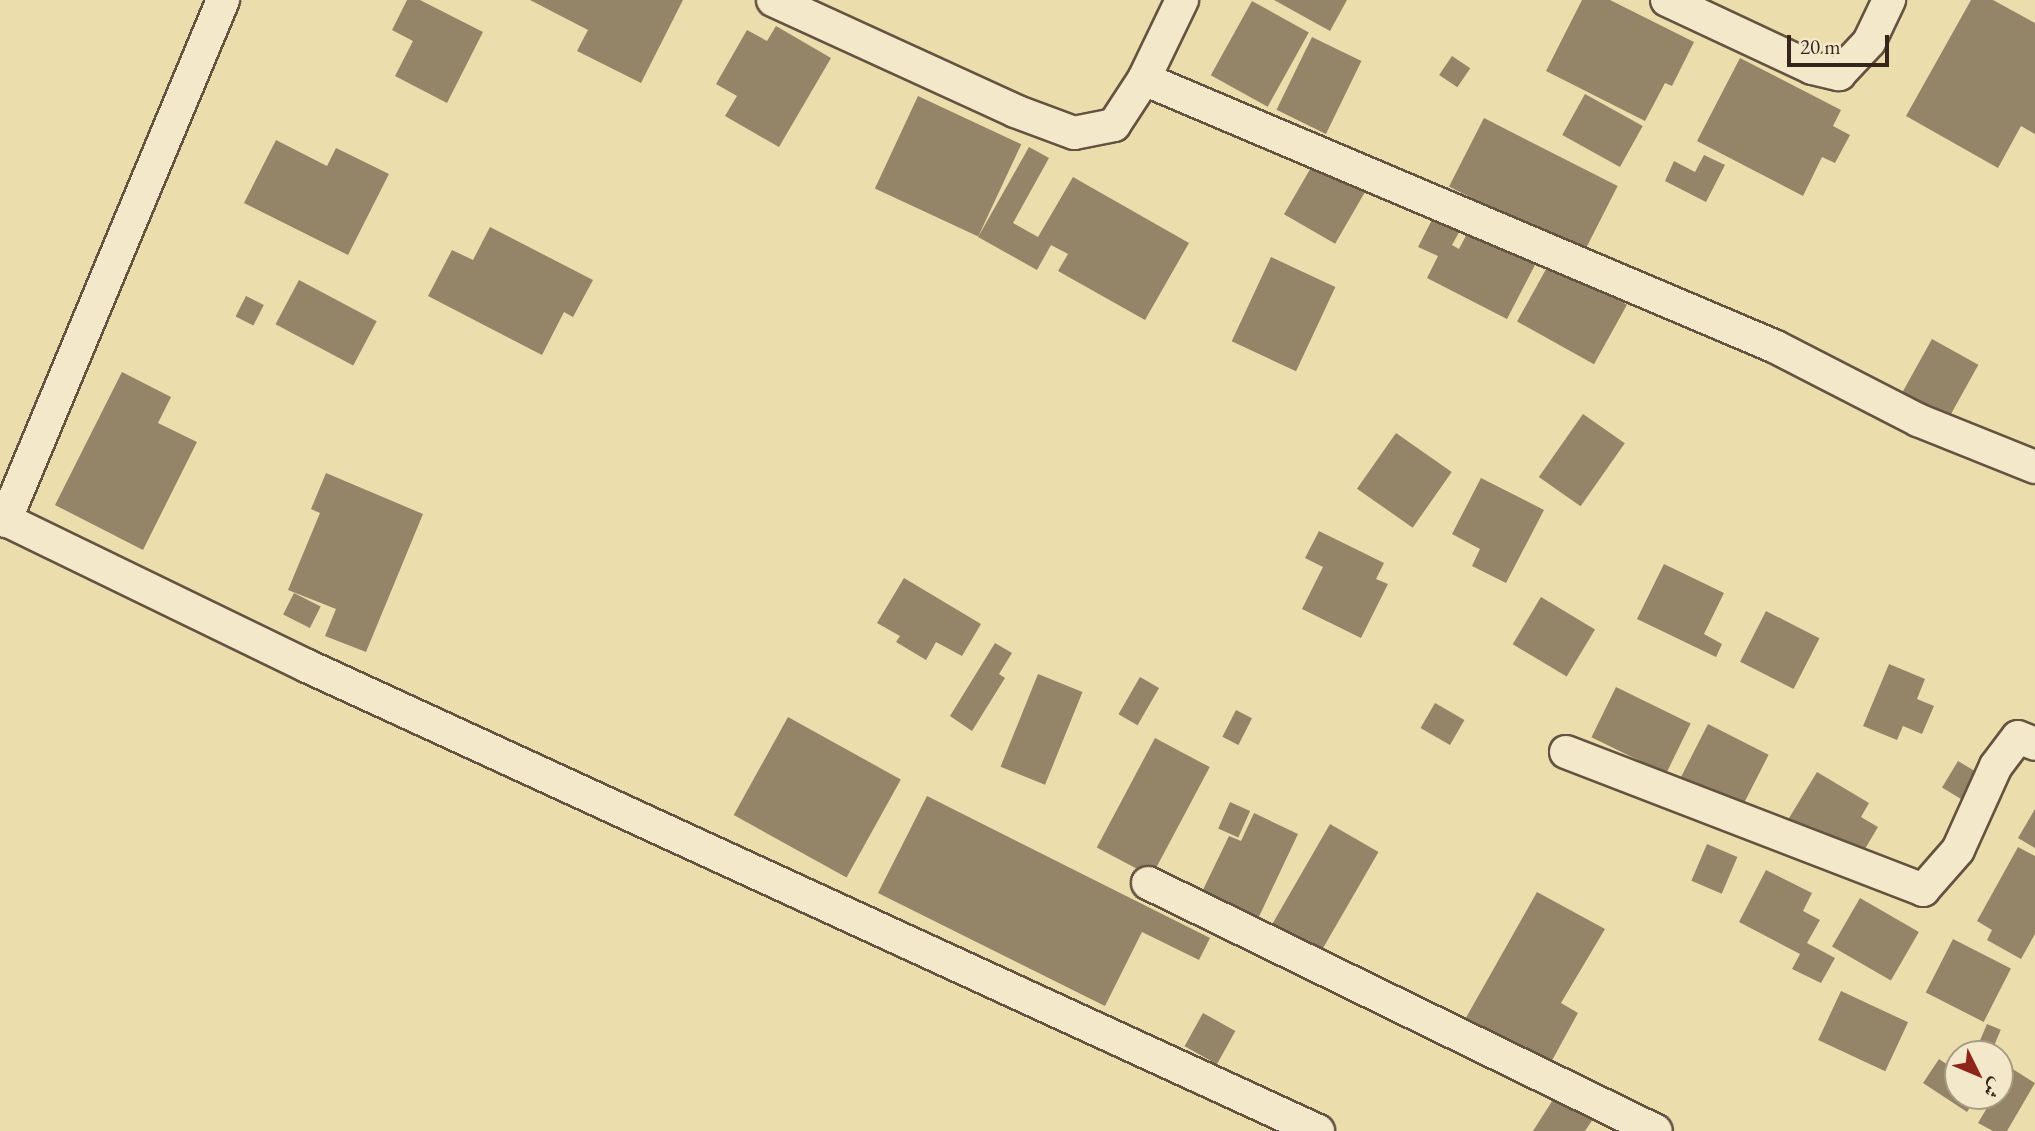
<!DOCTYPE html>
<meta charset="utf-8">
<style>
body{margin:0}
#map{position:relative;width:2035px;height:1131px;overflow:hidden;background:#ecddad;font-family:"EB Garamond",Amiri,serif}
div>[style]{position:absolute}
.building>*{inset:0;background:#958568;transform-origin:0 0}
.roads{filter:drop-shadow(2px 0 #645341) drop-shadow(-2px 0 #645341) drop-shadow(0 2px #645341) drop-shadow(0 -2px #645341)}
.minor>*{height:32px;margin:-16px;padding:0 16px;transform-origin:16px;border-radius:16px;background:#f3e9ca}
span{translate:-50% -50%;white-space:nowrap;text-align:center;line-height:1.15;-webkit-text-stroke:5px #f3e9ca;paint-order:stroke}
.north{position:absolute;left:1944px;top:1040px;width:70px;height:70px;box-sizing:border-box;background:#f3e9ca;border:2px solid #a79b85;border-radius:50%;rotate:133deg;font-size:19px;font-weight:700;line-height:28px;text-align:center;color:#36251d}
.north::after{content:'';display:block;margin:auto;width:24px;height:32px;background:#8f2418;clip-path:polygon(50% 0,100% 100%,50% 72%,0 100%)}
.scale{position:absolute;left:1787px;top:35px;width:102px;height:32px;box-sizing:border-box;border:4px solid #36251d;border-top:0;padding-left:9px;font-size:21px;line-height:24px;white-space:nowrap;color:#36251d;-webkit-text-stroke:5px #f3e9ca;paint-order:stroke}
</style>
<div id="map">
<div class="building">
<i style="clip-path:polygon(407px 0,420px 0,483px 32px,447px 103px,395px 76px,413px 41px,392px 30px)"></i>
<i style="clip-path:polygon(530px 0,683px 0,641px 83px,577px 51px,588px 30px)"></i>
<i style="clip-path:polygon(1274px 0,1347px 0,1330px 31px)"></i>
<i style="clip-path:polygon(1582px 0,1610px 0,1694px 42px,1672px 86px,1665px 83px,1645px 121px,1546px 71px)"></i>
<i style="clip-path:polygon(1971px 0,1993px 0,2035px 23px,2035px 134px,2021px 126px,1998px 168px,1906px 116px)"></i>
<i style="left:1252px;top:1px;width:65px;height:85px;rotate:29deg"></i>
<i style="clip-path:polygon(776px 26px,831px 58px,779px 147px,725px 116px,737px 96px,716px 84px,747px 30px,767px 41px)"></i>
<i style="left:1312px;top:37px;width:55px;height:81px;rotate:26deg"></i>
<i style="left:1452px;top:56px;width:22px;height:23px;rotate:34deg"></i>
<i style="clip-path:polygon(1740px 58px,1841px 110px,1833px 126px,1850px 135px,1835px 163px,1822px 157px,1803px 196px,1697px 141px)"></i>
<i style="left:1585px;top:94px;width:66px;height:47px;rotate:29deg"></i>
<i style="left:918px;top:96px;width:114px;height:102px;rotate:25deg"></i>
<i style="left:1484px;top:118px;width:150px;height:77px;rotate:27deg"></i>
<i style="clip-path:polygon(276px 140px,327px 166px,336px 148px,389px 174px,348px 255px,244px 203px)"></i>
<i style="clip-path:polygon(1029px 147px,1049px 158px,1013px 223px,1038px 237px,1073px 177px,1189px 243px,1145px 320px,1058px 271px,1068px 254px,1051px 245px,1037px 270px,978px 237px)"></i>
<i style="left:1320px;top:152px;width:59px;height:72px;rotate:30deg"></i>
<i style="clip-path:polygon(1704px 155px,1725px 165px,1706px 202px,1665px 181px,1674px 161px,1695px 172px)"></i>
<i style="clip-path:polygon(1435px 214px,1462px 227px,1452px 245px,1459px 249px,1470px 228px,1537px 261px,1507px 319px,1427px 278px,1438px 256px,1418px 247px)"></i>
<i style="clip-path:polygon(490px 227px,593px 280px,573px 317px,564px 312px,542px 355px,428px 296px,452px 250px,473px 260px)"></i>
<i style="left:1271px;top:257px;width:71px;height:93px;rotate:25deg"></i>
<i style="left:1550px;top:262px;width:88px;height:68px;rotate:29deg"></i>
<i style="left:299px;top:280px;width:88px;height:50px;rotate:28deg"></i>
<i style="left:246px;top:296px;width:20px;height:23px;rotate:27deg"></i>
<i style="left:1932px;top:339px;width:53px;height:67px;rotate:29deg"></i>
<i style="clip-path:polygon(122px 372px,171px 397px,158px 423px,197px 442px,143px 550px,55px 505px)"></i>
<i style="left:1583px;top:414px;width:51px;height:77px;rotate:35deg"></i>
<i style="left:1396px;top:433px;width:68px;height:68px;rotate:35deg"></i>
<i style="clip-path:polygon(326px 473px,423px 514px,366px 652px,325px 636px,336px 609px,288px 590px,320px 513px,311px 509px)"></i>
<i style="clip-path:polygon(1481px 478px,1544px 510px,1506px 583px,1472px 566px,1480px 549px,1452px 534px)"></i>
<i style="clip-path:polygon(1319px 531px,1384px 563px,1376px 579px,1388px 584px,1361px 638px,1302px 609px,1323px 567px,1305px 558px)"></i>
<i style="clip-path:polygon(1664px 564px,1724px 593px,1704px 634px,1722px 644px,1716px 657px,1637px 619px)"></i>
<i style="clip-path:polygon(904px 578px,981px 624px,962px 656px,936px 642px,926px 660px,896px 642px,900px 636px,877px 623px)"></i>
<i style="left:294px;top:593px;width:30px;height:24px;rotate:27deg"></i>
<i style="left:1541px;top:597px;width:63px;height:55px;rotate:31deg"></i>
<i style="left:1766px;top:611px;width:60px;height:57px;rotate:27deg"></i>
<i style="clip-path:polygon(995px 643px,1012px 653px,999px 674px,1005px 678px,972px 731px,950px 716px)"></i>
<i style="clip-path:polygon(1889px 664px,1925px 679px,1917px 699px,1934px 706px,1922px 734px,1903px 726px,1897px 740px,1863px 726px)"></i>
<i style="left:1038px;top:674px;width:48px;height:100px;rotate:22deg"></i>
<i style="left:1140px;top:677px;width:22px;height:43px;rotate:30deg"></i>
<i style="left:1616px;top:687px;width:83px;height:56px;rotate:26deg"></i>
<i style="left:1435px;top:703px;width:34px;height:29px;rotate:30deg"></i>
<i style="left:1236px;top:710px;width:18px;height:30px;rotate:27deg"></i>
<i style="left:788px;top:717px;width:129px;height:112px;rotate:29deg"></i>
<i style="left:1708px;top:724px;width:68px;height:67px;rotate:27deg"></i>
<i style="left:1155px;top:738px;width:62px;height:124px;rotate:28deg"></i>
<i style="left:1958px;top:761px;width:41px;height:31px;rotate:31deg"></i>
<i style="clip-path:polygon(1817px 772px,1869px 803px,1861px 817px,1878px 827px,1853px 869px,1783px 828px)"></i>
<i style="clip-path:polygon(927px 796px,1210px 938px,1199px 960px,1142px 932px,1105px 1006px,878px 893px)"></i>
<i style="left:1230px;top:802px;width:22px;height:29px;rotate:24deg"></i>
<i style="clip-path:polygon(2035px 809px,2035px 848px,2018px 838px)"></i>
<i style="clip-path:polygon(1254px 813px,1298px 834px,1256px 923px,1200px 896px,1229px 836px,1241px 841px)"></i>
<i style="left:1330px;top:824px;width:56px;height:120px;rotate:30deg"></i>
<i style="left:1707px;top:844px;width:33px;height:40px;rotate:23deg"></i>
<i style="clip-path:polygon(2018px 847px,2035px 856px,2035px 934px,2021px 959px,1987px 940px,1992px 930px,1977px 921px)"></i>
<i style="clip-path:polygon(1766px 870px,1812px 893px,1803px 911px,1820px 920px,1807px 943px,1835px 958px,1821px 983px,1792px 969px,1800px 954px,1739px 922px)"></i>
<i style="clip-path:polygon(1537px 892px,1605px 929px,1561px 1003px,1578px 1013px,1549px 1066px,1463px 1023px)"></i>
<i style="left:1860px;top:898px;width:68px;height:56px;rotate:30deg"></i>
<i style="left:1953px;top:939px;width:65px;height:60px;rotate:27deg"></i>
<i style="left:1841px;top:991px;width:74px;height:54px;rotate:25deg"></i>
<i style="left:1203px;top:1013px;width:37px;height:38px;rotate:29deg"></i>
<i style="left:1987px;top:1024px;width:15px;height:29px;rotate:23deg"></i>
<i style="clip-path:polygon(1958px 1057px,1958px 1096px,1977px 1096px,1967px 1112px,1923px 1083px,1939px 1059px,1951px 1067px)"></i>
<i style="clip-path:polygon(2011px 1068px,2035px 1083px,2007px 1131px,1993px 1131px,1978px 1123px,1994px 1096px,2000px 1096px)"></i>
<i style="clip-path:polygon(1556px 1095px,1593px 1119px,1585px 1131px,1533px 1131px)"></i>
</div>
<div class="roads">
<div class="minor">
<i style="left:773px;top:0;width:266px;rotate:24.6deg"></i>
<i style="left:1015px;top:111px;width:63px;rotate:20.4deg"></i>
<i style="left:1074px;top:133px;width:41px;rotate:-11.3deg"></i>
<i style="left:1114px;top:125px;width:55px;rotate:-56.9deg"></i>
<i style="left:1144px;top:79px;width:88px;rotate:-64.3deg"></i>
<i style="left:1667px;top:0;width:160px;rotate:25.1deg"></i>
<i style="left:1812px;top:68px;width:28px;rotate:13deg"></i>
<i style="left:1839px;top:74px;width:44px;rotate:-46.8deg"></i>
<i style="left:1869px;top:42px;width:47px;rotate:-64.5deg"></i>
<i style="left:1144px;top:79px;width:686px;rotate:22.98deg"></i>
<i style="left:1776px;top:347px;width:160px;rotate:27.2deg"></i>
<i style="left:1918px;top:420px;width:126px;rotate:21.9deg"></i>
<i style="left:0;top:517px;width:341px;rotate:25.9deg"></i>
<i style="left:307px;top:666px;width:1113px;rotate:24.7deg"></i>
<i style="left:5px;top:521px;width:565px;rotate:-67.29deg"></i>
<i style="left:1566px;top:752px;width:383px;rotate:21.1deg"></i>
<i style="left:1923px;top:890px;width:53px;rotate:-48.8deg"></i>
<i style="left:1958px;top:850px;width:92px;rotate:-65.7deg"></i>
<i style="left:1996px;top:766px;width:36px;rotate:-53deg"></i>
<i style="left:2018px;top:737px;width:18px;rotate:22deg"></i>
<i style="left:1148px;top:883px;width:565px;rotate:26.02deg"></i>
</div>
</div>
<div class="north">ش</div>
<div class="scale">20 m</div>
</div>
